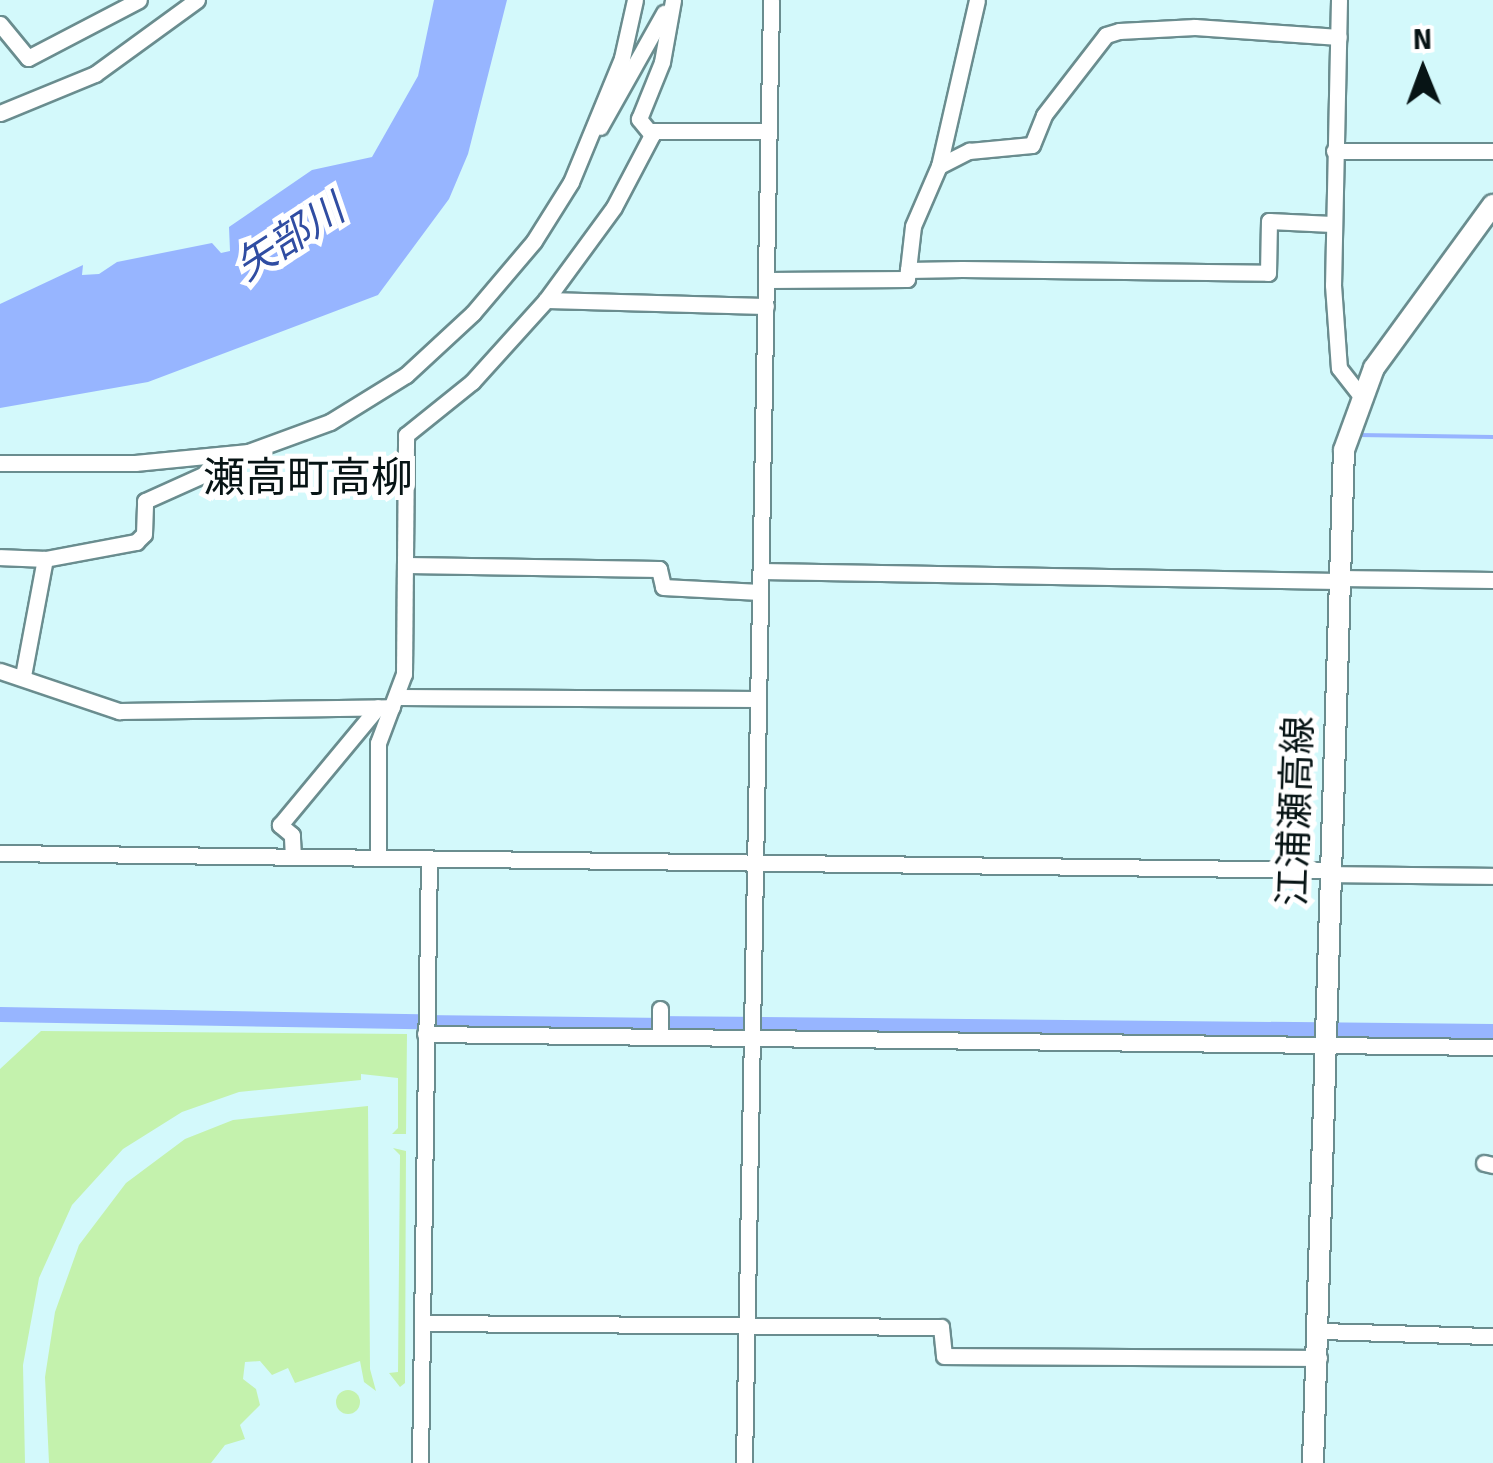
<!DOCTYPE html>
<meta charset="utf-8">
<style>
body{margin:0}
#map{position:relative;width:1493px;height:1463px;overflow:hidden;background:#d3f9fb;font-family:Signika,"Noto Sans JP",sans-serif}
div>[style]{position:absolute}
.green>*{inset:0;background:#c4f2ad}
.round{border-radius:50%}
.water>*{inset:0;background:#97b5ff;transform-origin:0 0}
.stream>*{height:4px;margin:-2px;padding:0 2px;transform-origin:2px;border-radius:2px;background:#97b5ff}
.canal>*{height:12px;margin:-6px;padding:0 6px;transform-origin:6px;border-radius:6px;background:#97b5ff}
.roads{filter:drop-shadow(2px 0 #6a8d8f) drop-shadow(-2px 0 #6a8d8f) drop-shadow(0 2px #6a8d8f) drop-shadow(0 -2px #6a8d8f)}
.minor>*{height:15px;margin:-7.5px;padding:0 7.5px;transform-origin:7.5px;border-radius:7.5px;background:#fff}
.major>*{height:20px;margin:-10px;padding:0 10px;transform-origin:10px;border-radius:10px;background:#fff}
span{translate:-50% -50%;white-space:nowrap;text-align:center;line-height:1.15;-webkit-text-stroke:10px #fff;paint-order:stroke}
.street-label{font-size:38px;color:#071415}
.water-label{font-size:40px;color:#304da2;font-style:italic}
.quarter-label{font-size:42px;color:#071415}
.north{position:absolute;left:1373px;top:20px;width:100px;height:100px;-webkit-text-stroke:8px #fff;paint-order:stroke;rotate:359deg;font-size:28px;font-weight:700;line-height:40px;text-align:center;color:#071415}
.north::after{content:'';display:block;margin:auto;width:35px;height:45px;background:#071415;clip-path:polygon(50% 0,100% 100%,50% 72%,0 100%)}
</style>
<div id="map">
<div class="green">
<i style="clip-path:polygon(41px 1031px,407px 1034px,406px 1134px,392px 1134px,398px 1128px,398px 1078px,361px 1074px,361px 1080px,239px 1092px,182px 1112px,123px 1149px,72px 1205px,39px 1278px,23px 1365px,25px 1463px,0 1463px,0 1069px)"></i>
<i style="clip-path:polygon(368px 1106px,370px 1369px,376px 1391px,364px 1382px,360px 1361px,295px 1383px,288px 1368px,272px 1375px,260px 1361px,245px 1362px,243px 1379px,256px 1389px,260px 1405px,240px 1425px,245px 1439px,225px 1445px,211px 1463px,49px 1463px,45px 1377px,55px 1312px,79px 1245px,126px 1183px,185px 1139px,233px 1120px)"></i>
<i style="clip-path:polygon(393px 1148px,406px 1151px,405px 1383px,400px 1387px,389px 1373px,398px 1372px,400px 1155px)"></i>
<i class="round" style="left:336px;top:1390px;width:24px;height:24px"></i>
</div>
<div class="water">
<i style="clip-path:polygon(434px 0,507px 0,468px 154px,449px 199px,378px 295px,148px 382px,0 408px,0 304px,83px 265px,82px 275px,99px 274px,117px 262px,212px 243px,221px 253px,230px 251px,229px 227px,312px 170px,372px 157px,418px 76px)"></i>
<i style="left:0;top:1007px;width:435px;height:15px;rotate:1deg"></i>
<i style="clip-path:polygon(654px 1016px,1493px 1024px,1493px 1040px,675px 1031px,655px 1028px)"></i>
</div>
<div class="stream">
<i style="left:1358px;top:435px;width:135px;rotate:0.8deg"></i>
</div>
<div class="canal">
<i style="left:421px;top:1021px;width:245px;rotate:0.7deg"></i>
</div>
<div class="roads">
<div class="minor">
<i style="left:1339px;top:0;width:285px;rotate:91.2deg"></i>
<i style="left:1333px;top:285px;width:83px;rotate:85.9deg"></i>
<i style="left:1339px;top:368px;width:33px;rotate:52deg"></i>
<i style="left:0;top:24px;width:44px;rotate:50.5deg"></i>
<i style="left:28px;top:58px;width:125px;rotate:-27.6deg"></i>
<i style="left:0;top:113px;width:103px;rotate:-22.3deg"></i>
<i style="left:95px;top:74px;width:126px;rotate:-36deg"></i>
<i style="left:600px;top:127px;width:131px;rotate:-60.7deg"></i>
<i style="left:650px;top:131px;width:118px"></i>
<i style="left:1334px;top:151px;width:159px"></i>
<i style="left:939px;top:166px;width:34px;rotate:-27deg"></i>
<i style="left:969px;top:151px;width:63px;rotate:-5.4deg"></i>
<i style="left:1032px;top:145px;width:32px;rotate:-68deg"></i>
<i style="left:1044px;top:115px;width:101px;rotate:-52.2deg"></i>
<i style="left:1106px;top:35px;width:14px;rotate:-17deg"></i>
<i style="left:1119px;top:31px;width:76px;rotate:-3deg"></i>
<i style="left:1195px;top:27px;width:144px;rotate:4deg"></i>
<i style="left:908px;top:270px;width:44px;rotate:-83.5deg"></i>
<i style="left:913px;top:226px;width:65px;rotate:-66.6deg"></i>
<i style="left:939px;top:166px;width:170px;rotate:-77.1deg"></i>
<i style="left:768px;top:280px;width:139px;rotate:-0.4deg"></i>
<i style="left:907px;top:279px;width:9px;rotate:-84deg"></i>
<i style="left:908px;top:270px;width:54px;rotate:-1.1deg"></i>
<i style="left:962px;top:269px;width:306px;rotate:0.7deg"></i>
<i style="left:1268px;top:273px;width:52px;rotate:-88.9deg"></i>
<i style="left:1269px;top:221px;width:63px;rotate:2.7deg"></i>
<i style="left:546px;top:300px;width:115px;rotate:-53.8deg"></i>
<i style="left:614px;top:207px;width:81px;rotate:-62.2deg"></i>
<i style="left:652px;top:135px;width:21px;rotate:-129deg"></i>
<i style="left:639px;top:119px;width:61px;rotate:-68deg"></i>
<i style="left:662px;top:62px;width:63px;rotate:-79.9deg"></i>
<i style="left:0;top:463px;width:135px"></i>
<i style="left:135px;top:463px;width:114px;rotate:-5.6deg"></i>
<i style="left:248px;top:452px;width:87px;rotate:-20.1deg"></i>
<i style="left:330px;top:422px;width:89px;rotate:-31.7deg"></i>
<i style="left:406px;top:375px;width:91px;rotate:-42.8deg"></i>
<i style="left:473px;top:313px;width:94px;rotate:-49.7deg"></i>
<i style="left:534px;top:241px;width:70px;rotate:-57.9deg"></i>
<i style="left:571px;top:182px;width:134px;rotate:-67.6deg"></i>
<i style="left:622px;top:58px;width:59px;rotate:-77.4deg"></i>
<i style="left:0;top:557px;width:45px;rotate:2.5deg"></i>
<i style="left:407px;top:565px;width:252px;rotate:0.9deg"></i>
<i style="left:659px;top:569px;width:18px;rotate:77deg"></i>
<i style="left:663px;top:587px;width:97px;rotate:3deg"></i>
<i style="left:761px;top:571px;width:577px;rotate:0.99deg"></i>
<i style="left:1338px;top:578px;width:155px;rotate:0.7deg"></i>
<i style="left:0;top:671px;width:126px;rotate:18.6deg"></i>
<i style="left:119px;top:711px;width:273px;rotate:-0.8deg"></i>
<i style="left:23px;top:676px;width:119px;rotate:-79.4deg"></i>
<i style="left:45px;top:559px;width:93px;rotate:-10.6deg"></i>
<i style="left:136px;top:542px;width:11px;rotate:-45deg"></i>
<i style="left:144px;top:534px;width:33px;rotate:-88deg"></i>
<i style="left:145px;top:501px;width:107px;rotate:-24.2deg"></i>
<i style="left:399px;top:697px;width:359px;rotate:0.3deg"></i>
<i style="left:0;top:853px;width:1329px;rotate:0.73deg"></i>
<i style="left:293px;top:857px;width:22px;rotate:-93deg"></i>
<i style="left:292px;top:835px;width:16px;rotate:-140deg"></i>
<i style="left:280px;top:825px;width:153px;rotate:-50.3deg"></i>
<i style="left:378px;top:858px;width:115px;rotate:-90deg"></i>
<i style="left:378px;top:743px;width:74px;rotate:-69.4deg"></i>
<i style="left:404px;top:674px;width:239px;rotate:-89.5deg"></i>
<i style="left:406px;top:435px;width:85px;rotate:-38.8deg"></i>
<i style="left:472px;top:382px;width:110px;rotate:-47.9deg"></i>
<i style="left:546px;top:300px;width:220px;rotate:1.6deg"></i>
<i style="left:1329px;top:874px;width:164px;rotate:0.7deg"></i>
<i style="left:425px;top:1034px;width:1068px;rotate:0.7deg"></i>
<i style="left:660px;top:1037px;width:28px;rotate:-90deg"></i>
<i style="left:1484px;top:1163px;width:9px;rotate:13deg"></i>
<i style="left:422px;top:1323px;width:519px;rotate:0.44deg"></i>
<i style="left:941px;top:1327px;width:29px;rotate:84deg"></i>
<i style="left:944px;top:1356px;width:375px;rotate:0.3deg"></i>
<i style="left:1320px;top:1331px;width:173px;rotate:1.7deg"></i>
<i style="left:420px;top:1463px;width:604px;rotate:-89.15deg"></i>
<i style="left:744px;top:1463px;width:1463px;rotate:-88.94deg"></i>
</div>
<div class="major">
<i style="left:1313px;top:1463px;width:1013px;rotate:-88.25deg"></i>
<i style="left:1344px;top:450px;width:87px;rotate:-69.9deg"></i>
<i style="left:1374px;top:368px;width:202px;rotate:-53.9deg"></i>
</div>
</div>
<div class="street-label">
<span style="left:1296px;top:811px;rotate:-88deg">江浦瀬高線</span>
</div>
<div class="water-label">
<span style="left:290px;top:238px;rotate:-33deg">矢部川</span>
</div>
<div class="quarter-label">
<span style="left:308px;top:479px">瀬高町高柳</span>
</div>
<div class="north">N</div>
</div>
